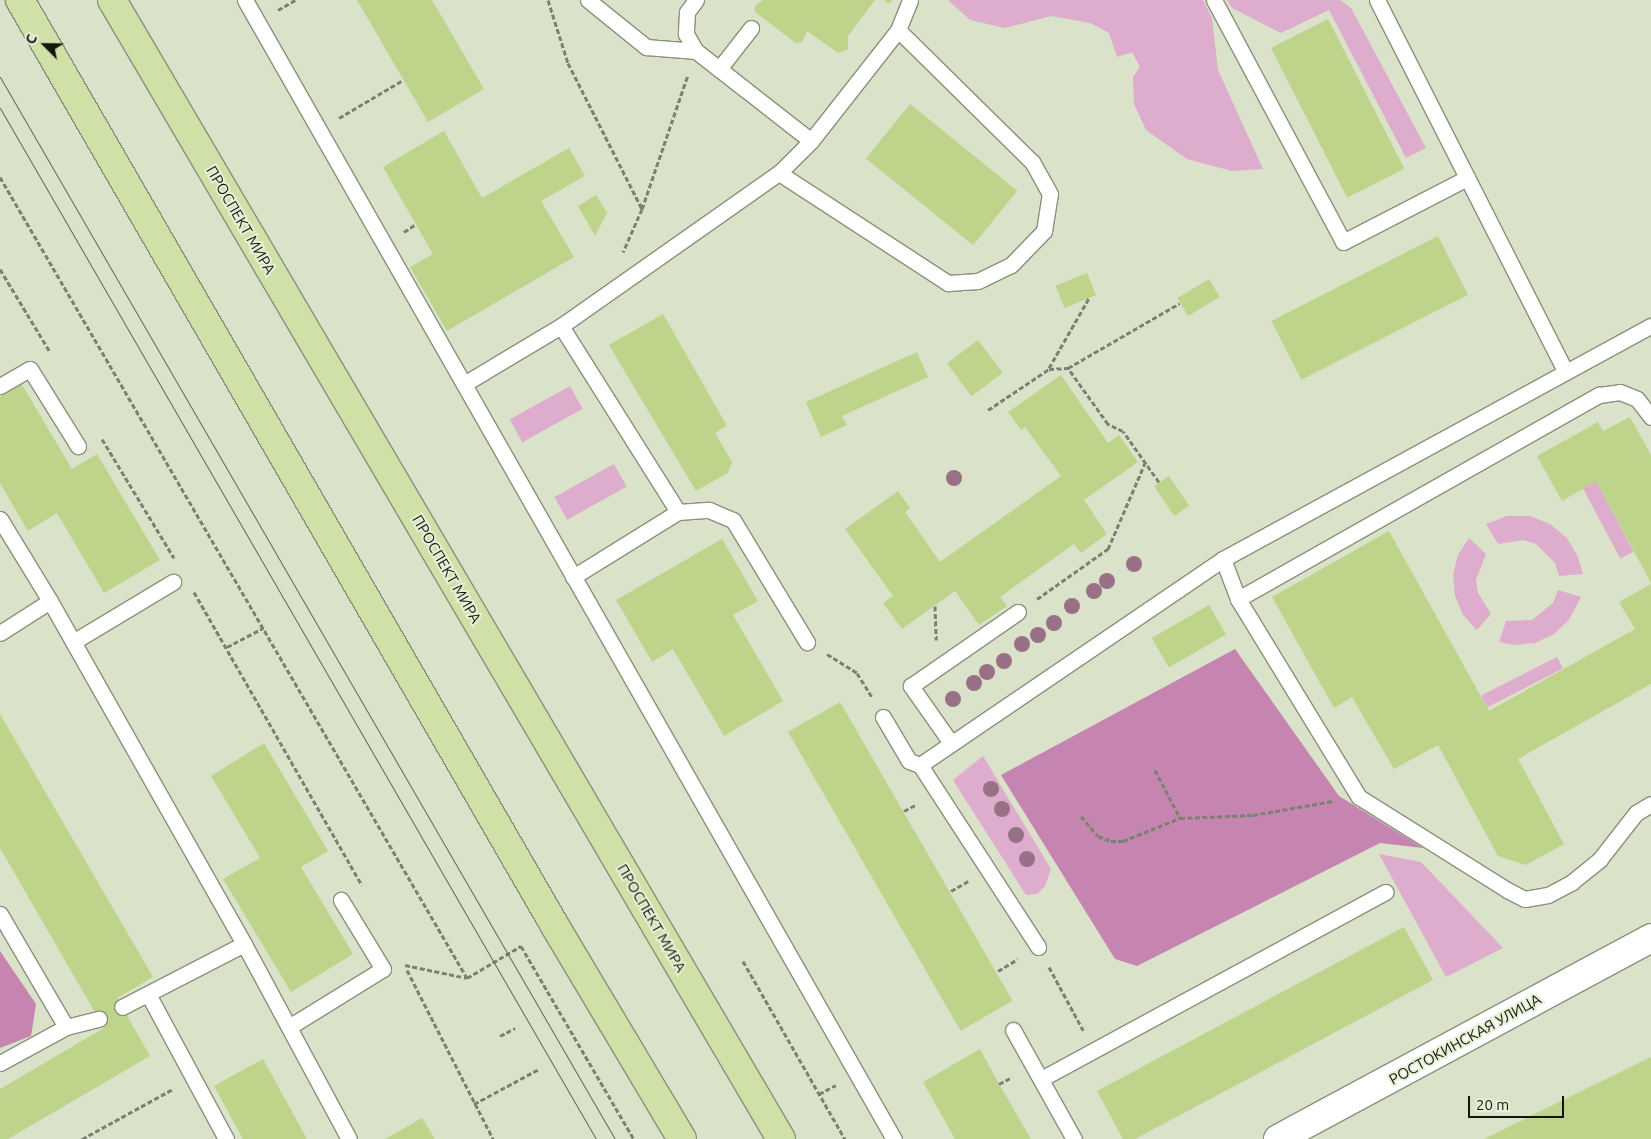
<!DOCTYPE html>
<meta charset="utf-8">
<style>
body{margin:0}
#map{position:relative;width:1651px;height:1139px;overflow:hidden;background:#dae2ca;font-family:Ubuntu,sans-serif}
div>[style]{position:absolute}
.green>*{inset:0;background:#deaccd;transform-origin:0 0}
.forest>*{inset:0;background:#c684b1}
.building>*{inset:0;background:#bed48b;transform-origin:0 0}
.path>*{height:3px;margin-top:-1.5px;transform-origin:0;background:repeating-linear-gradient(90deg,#7b8170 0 5px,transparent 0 7.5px)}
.roads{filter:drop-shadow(1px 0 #8a917b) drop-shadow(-1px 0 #8a917b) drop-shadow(0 1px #8a917b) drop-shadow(0 -1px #8a917b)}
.service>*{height:15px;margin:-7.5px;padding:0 7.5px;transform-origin:7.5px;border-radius:7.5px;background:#fff}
.tertiary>*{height:28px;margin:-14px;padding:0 14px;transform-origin:14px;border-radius:14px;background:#fff}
.primary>*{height:28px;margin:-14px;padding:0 14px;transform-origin:14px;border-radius:14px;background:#d0e1a7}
.tram>*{height:1px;margin:-0.5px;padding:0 0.5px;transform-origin:0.5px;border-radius:0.5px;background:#616657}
.trees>*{width:16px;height:16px;margin:-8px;border-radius:50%;background:#997187}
span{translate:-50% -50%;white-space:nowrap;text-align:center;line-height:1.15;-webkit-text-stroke:4px #e7efd7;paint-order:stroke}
.street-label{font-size:15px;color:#13160d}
.north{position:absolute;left:20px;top:20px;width:50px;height:50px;-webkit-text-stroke:4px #e7efd7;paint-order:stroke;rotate:293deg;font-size:14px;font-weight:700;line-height:20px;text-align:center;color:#13160d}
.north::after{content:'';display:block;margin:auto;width:18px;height:22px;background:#13160d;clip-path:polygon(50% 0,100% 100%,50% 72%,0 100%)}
.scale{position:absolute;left:1468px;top:1096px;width:96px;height:22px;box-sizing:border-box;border:2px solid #13160d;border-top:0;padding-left:6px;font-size:15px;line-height:18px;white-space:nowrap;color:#13160d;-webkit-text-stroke:4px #e7efd7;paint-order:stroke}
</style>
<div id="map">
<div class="green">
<i style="clip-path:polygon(948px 0,1203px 0,1212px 18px,1218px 70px,1263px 169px,1232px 171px,1187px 159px,1146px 130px,1134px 104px,1133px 77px,1140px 67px,1132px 52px,1117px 57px,1109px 33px,1090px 23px,1051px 16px,1005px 28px,970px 20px)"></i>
<i style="clip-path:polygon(1227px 0,1340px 0,1351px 8px,1426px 148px,1406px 158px,1329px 10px,1281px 33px,1232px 8px)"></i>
<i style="left:570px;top:386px;width:26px;height:69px;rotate:61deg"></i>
<i style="left:614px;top:464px;width:26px;height:68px;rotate:61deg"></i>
<i style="left:1596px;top:481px;width:80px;height:15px;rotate:62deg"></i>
<i style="clip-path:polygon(1507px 516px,1530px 516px,1550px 524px,1567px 538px,1578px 557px,1583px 574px,1559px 576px,1555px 563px,1536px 544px,1523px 540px,1498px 544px,1486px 524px)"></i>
<i style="clip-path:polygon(1469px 538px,1486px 554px,1476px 580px,1478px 593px,1491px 614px,1477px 630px,1463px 615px,1455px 596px,1453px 575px,1458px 555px)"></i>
<i style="clip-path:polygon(1558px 590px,1581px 597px,1569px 620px,1554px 634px,1535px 643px,1515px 645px,1499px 642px,1506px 621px,1532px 620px,1553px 603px)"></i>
<i style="left:1557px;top:657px;width:13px;height:85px;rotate:63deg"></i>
<i style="clip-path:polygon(983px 756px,1051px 869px,1045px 886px,1037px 894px,1026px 895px,953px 780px)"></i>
<i style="clip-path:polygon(1379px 854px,1421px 862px,1503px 948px,1446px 977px)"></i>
</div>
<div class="forest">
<i style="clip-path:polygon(1235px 649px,1339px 796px,1423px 848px,1380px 843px,1137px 966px,1115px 959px,1001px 775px)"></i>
<i style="clip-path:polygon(0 951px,36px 1004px,31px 1036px,0 1048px)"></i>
</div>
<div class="building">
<i style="clip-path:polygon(357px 0,432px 0,484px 89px,428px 122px)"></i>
<i style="clip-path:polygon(763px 0,875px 0,848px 36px,848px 49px,838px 53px,807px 31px,802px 42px,796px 43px,755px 12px,755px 6px)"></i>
<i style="clip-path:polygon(884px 0,893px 0,888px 4px)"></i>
<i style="left:1328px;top:19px;width:168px;height:64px;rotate:63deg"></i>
<i style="left:910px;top:104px;width:138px;height:70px;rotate:39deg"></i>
<i style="clip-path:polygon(444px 131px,482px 198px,569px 148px,585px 176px,541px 201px,574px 257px,447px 331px,410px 267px,433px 254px,383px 167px)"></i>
<i style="clip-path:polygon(596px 195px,607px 213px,595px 236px,578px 206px)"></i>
<i style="left:1438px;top:236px;width:66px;height:187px;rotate:63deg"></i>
<i style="left:1087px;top:273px;width:24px;height:34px;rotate:68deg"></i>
<i style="left:1209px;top:279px;width:21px;height:37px;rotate:59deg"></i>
<i style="clip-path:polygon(663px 314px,727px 426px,715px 433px,732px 462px,728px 473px,696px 491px,609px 345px)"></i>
<i style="left:978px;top:340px;width:41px;height:39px;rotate:53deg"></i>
<i style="clip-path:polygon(917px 352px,928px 377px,842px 416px,847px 425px,821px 437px,806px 402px)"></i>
<i style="clip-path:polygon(1061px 375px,1108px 443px,1119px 435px,1138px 462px,1084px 500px,1107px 534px,1081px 553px,1074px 544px,1000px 597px,1007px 606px,979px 625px,955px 591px,902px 629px,883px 603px,893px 596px,845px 529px,898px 491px,910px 508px,905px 512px,940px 562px,1061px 476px,1025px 427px,1021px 430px,1008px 412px)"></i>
<i style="clip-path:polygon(21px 383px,72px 469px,97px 454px,160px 560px,104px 593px,57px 513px,28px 531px,0 483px,0 396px)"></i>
<i style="clip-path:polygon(1630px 417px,1651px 455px,1651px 583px,1596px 481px,1562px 501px,1537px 456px,1598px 422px,1603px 431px)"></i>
<i style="left:1169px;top:476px;width:36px;height:18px;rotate:56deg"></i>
<i style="clip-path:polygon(1389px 531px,1489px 711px,1635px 629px,1619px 602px,1651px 584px,1651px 684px,1518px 759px,1564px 844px,1526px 865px,1498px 856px,1438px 745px,1394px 769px,1352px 697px,1334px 708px,1272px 597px)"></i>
<i style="clip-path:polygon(722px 539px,758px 601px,733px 615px,783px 701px,724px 736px,673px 649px,652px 662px,616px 600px)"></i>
<i style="left:1209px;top:605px;width:34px;height:66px;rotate:60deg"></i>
<i style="left:840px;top:702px;width:345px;height:60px;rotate:60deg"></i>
<i style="clip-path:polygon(0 714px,153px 977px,117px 998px,150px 1056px,8px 1139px,0 1139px,0 1089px,104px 1028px,0 848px)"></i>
<i style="clip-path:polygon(264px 743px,328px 851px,301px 867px,353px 954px,291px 992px,223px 879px,260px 858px,211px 776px)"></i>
<i style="clip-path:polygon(1404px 927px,1433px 980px,1135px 1139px,1123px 1139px,1097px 1091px)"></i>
<i style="clip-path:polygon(980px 1049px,999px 1084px,1031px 1139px,955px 1139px,923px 1082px)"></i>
<i style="clip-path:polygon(1651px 1057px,1651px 1139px,1484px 1139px)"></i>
<i style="clip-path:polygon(263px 1059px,307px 1139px,243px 1139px,214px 1086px)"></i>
<i style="clip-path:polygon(422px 1118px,435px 1139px,385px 1139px)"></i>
</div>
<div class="path">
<i style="left:548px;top:0;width:66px;rotate:72.4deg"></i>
<i style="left:568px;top:63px;width:164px;rotate:63.1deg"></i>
<i style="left:642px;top:209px;width:47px;rotate:113.8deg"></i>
<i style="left:278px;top:10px;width:20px;rotate:-30deg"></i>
<i style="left:339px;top:118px;width:74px;rotate:-30.7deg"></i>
<i style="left:0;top:177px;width:927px;rotate:59.76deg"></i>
<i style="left:642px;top:209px;width:142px;rotate:-71.1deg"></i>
<i style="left:404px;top:232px;width:14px;rotate:-34deg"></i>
<i style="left:0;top:269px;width:97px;rotate:58.9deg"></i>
<i style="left:1049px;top:368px;width:81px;rotate:-60.3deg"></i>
<i style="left:988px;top:410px;width:73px;rotate:-33.9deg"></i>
<i style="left:1049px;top:369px;width:19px;rotate:-3deg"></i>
<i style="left:102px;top:439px;width:139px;rotate:58.8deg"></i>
<i style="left:1159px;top:482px;width:62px;rotate:-125.2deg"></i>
<i style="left:1123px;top:431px;width:17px;rotate:-155deg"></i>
<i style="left:1108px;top:424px;width:69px;rotate:-125.5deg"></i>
<i style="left:1068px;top:368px;width:129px;rotate:-30.1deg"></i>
<i style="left:194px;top:592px;width:338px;rotate:60.2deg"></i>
<i style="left:1037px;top:599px;width:87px;rotate:-35.2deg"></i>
<i style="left:1108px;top:549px;width:94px;rotate:-66.7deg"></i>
<i style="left:935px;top:606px;width:34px;rotate:88deg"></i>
<i style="left:227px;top:647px;width:41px;rotate:-27.8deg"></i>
<i style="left:827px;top:654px;width:36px;rotate:32deg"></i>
<i style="left:857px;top:673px;width:28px;rotate:58deg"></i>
<i style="left:1155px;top:770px;width:54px;rotate:62.5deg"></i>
<i style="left:1180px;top:818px;width:73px;rotate:-2.4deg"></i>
<i style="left:1253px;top:815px;width:81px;rotate:-9.9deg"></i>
<i style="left:904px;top:811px;width:15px;rotate:-28deg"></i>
<i style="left:1081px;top:816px;width:26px;rotate:50deg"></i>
<i style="left:1098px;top:836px;width:14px;rotate:21deg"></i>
<i style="left:1111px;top:841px;width:12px"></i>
<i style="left:1123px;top:841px;width:61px;rotate:-22deg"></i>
<i style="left:951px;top:891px;width:20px;rotate:-30deg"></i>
<i style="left:743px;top:961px;width:205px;rotate:60.2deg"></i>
<i style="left:405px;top:965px;width:63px;rotate:11.8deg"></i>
<i style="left:467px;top:978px;width:63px;rotate:-30.7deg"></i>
<i style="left:521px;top:946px;width:224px;rotate:59.7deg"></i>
<i style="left:1049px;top:967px;width:72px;rotate:61.6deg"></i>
<i style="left:407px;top:970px;width:190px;rotate:63deg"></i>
<i style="left:998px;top:971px;width:23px;rotate:-31deg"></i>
<i style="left:500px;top:1036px;width:17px;rotate:-28deg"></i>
<i style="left:999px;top:1084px;width:15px;rotate:-28deg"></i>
<i style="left:819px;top:1094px;width:19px;rotate:-28deg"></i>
<i style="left:474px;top:1104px;width:74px;rotate:-28.3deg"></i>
<i style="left:82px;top:1139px;width:104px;rotate:-28.8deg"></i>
</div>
<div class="roads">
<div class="service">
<i style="left:245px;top:0;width:1311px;rotate:60.33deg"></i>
<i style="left:588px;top:0;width:75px;rotate:39deg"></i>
<i style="left:646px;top:47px;width:50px;rotate:4.6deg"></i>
<i style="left:696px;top:0;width:15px;rotate:127deg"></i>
<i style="left:687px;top:12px;width:22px;rotate:93deg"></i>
<i style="left:686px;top:34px;width:20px;rotate:60deg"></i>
<i style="left:696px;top:51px;width:146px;rotate:38deg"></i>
<i style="left:1214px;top:0;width:274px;rotate:61.9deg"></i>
<i style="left:1343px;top:242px;width:140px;rotate:-27.3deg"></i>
<i style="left:1377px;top:0;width:416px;rotate:63.1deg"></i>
<i style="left:719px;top:69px;width:52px;rotate:-52deg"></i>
<i style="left:779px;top:173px;width:202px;rotate:33.1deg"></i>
<i style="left:948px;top:283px;width:30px;rotate:-4deg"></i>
<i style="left:978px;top:281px;width:37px;rotate:-26deg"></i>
<i style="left:1011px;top:265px;width:47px;rotate:-45.9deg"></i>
<i style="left:1044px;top:231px;width:37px;rotate:-81deg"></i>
<i style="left:1050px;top:194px;width:37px;rotate:-119deg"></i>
<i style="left:1032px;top:162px;width:188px;rotate:-135.4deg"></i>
<i style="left:898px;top:30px;width:32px;rotate:-68deg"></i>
<i style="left:561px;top:326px;width:220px;rotate:57.8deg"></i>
<i style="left:464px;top:384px;width:113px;rotate:-30.9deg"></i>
<i style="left:561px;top:326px;width:266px;rotate:-35.1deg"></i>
<i style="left:779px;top:173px;width:45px;rotate:-45deg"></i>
<i style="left:811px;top:141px;width:141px;rotate:-51.9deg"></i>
<i style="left:0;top:386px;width:34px;rotate:-30deg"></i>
<i style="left:30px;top:369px;width:91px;rotate:58.1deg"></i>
<i style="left:0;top:519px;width:96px;rotate:58.6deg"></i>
<i style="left:50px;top:601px;width:59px;rotate:147.4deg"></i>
<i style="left:1223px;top:559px;width:43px;rotate:69.4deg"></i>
<i style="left:1238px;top:599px;width:232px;rotate:58.6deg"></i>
<i style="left:1359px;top:797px;width:175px;rotate:32.1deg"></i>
<i style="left:1507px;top:890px;width:20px;rotate:27deg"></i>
<i style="left:1525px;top:899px;width:23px;rotate:-10deg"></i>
<i style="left:1548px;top:895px;width:27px;rotate:-28deg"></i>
<i style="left:1572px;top:882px;width:36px;rotate:-39deg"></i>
<i style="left:1600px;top:859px;width:58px;rotate:-52deg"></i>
<i style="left:1636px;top:813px;width:17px;rotate:-31deg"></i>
<i style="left:573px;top:577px;width:123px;rotate:-31.8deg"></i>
<i style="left:678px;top:512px;width:31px;rotate:-4deg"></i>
<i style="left:709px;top:510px;width:26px;rotate:23deg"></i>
<i style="left:733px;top:520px;width:143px;rotate:58.8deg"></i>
<i style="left:1238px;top:599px;width:415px;rotate:-29.5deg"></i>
<i style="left:1599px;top:395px;width:21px;rotate:-8deg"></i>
<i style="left:1620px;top:392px;width:18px;rotate:22deg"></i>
<i style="left:1637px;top:399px;width:23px;rotate:52deg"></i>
<i style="left:50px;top:601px;width:394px;rotate:60.5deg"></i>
<i style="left:244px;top:944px;width:137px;rotate:152.7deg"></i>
<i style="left:73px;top:642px;width:117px;rotate:-31deg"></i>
<i style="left:883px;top:717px;width:51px;rotate:59.4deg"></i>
<i style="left:909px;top:761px;width:12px;rotate:20deg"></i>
<i style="left:920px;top:765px;width:217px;rotate:57deg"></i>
<i style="left:951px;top:743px;width:70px;rotate:-125.1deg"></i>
<i style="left:911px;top:686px;width:130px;rotate:-34.7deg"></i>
<i style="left:920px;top:765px;width:366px;rotate:-34.2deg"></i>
<i style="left:1223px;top:559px;width:487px;rotate:-28.6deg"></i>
<i style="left:0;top:914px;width:131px;rotate:59.7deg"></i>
<i style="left:66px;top:1027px;width:34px;rotate:-14deg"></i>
<i style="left:244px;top:944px;width:221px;rotate:61.7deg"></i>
<i style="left:148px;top:994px;width:165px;rotate:61.7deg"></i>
<i style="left:289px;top:1027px;width:110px;rotate:-31.7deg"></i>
<i style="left:383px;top:969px;width:81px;rotate:-121.3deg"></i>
<i style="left:1013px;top:1030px;width:125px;rotate:60.8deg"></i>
<i style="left:0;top:1063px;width:75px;rotate:-28.6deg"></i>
<i style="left:1041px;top:1079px;width:392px;rotate:-28.5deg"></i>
</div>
<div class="tertiary">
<i style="left:1278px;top:1139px;width:424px;rotate:-28.3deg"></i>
</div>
<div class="primary">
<i style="left:20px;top:0;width:1069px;rotate:59.98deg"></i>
<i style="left:555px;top:926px;width:248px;rotate:59.2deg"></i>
<i style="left:112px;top:0;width:1321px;rotate:59.57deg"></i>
</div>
</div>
<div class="tram">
<i style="left:0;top:77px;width:1227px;rotate:59.93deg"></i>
<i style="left:0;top:108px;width:1191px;rotate:59.97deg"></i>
</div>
<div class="trees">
<i style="left:954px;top:478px"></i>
<i style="left:1134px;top:564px"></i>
<i style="left:1107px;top:581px"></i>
<i style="left:1094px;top:591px"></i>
<i style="left:1072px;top:606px"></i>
<i style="left:1054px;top:623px"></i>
<i style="left:1038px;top:635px"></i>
<i style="left:1022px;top:644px"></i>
<i style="left:1004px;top:661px"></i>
<i style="left:987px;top:672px"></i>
<i style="left:974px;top:683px"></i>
<i style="left:953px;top:699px"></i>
<i style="left:991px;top:789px"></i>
<i style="left:1002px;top:809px"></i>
<i style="left:1016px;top:835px"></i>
<i style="left:1027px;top:859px"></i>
</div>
<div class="street-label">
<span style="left:241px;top:220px;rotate:60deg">ПРОСПЕКТ МИРА</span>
<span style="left:447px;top:569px;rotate:60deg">ПРОСПЕКТ МИРА</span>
<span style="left:652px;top:918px;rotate:60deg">ПРОСПЕКТ МИРА</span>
<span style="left:1465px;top:1039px;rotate:-29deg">РОСТОКИНСКАЯ УЛИЦА</span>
</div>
<div class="north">С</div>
<div class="scale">20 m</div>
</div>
